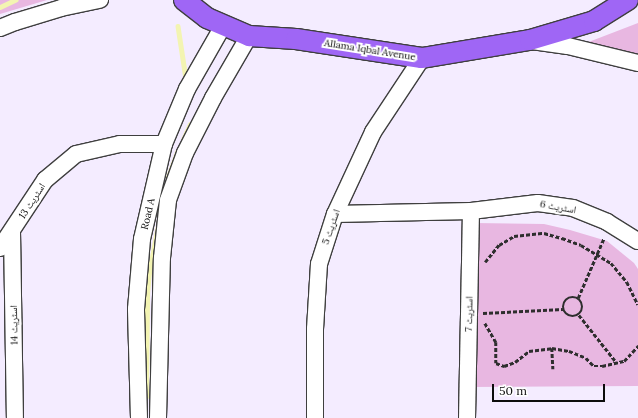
<!DOCTYPE html>
<meta charset="utf-8">
<style>
body{margin:0}
#map{position:relative;width:638px;height:418px;overflow:hidden;background:#f4ecff;font-family:Lora,"Noto Naskh Arabic",serif}
div>[style]{position:absolute}
.green>*{inset:0;background:#e8b7e1}
.stream>*{height:4.5px;margin:-2.25px;padding:0 2.25px;transform-origin:2.25px;border-radius:2.25px;background:#f3f4b2}
.path>*{height:2.5px;margin-top:-1.25px;transform-origin:0;background:repeating-linear-gradient(90deg,#2e2e2e 0 4px,transparent 0 6px)}
.path>.ring{margin:-1.25px;padding:0;box-sizing:content-box;background:none;border:2.5px solid #2e2e2e;border-radius:50%}
.roads{filter:drop-shadow(1px 0 #3f3f3f) drop-shadow(-1px 0 #3f3f3f) drop-shadow(0 1px #3f3f3f) drop-shadow(0 -1px #3f3f3f)}
.minor>*{height:16px;margin:-8px;padding:0 8px;transform-origin:8px;border-radius:8px;background:#fff}
.major>*{height:20px;margin:-10px;padding:0 10px;transform-origin:10px;border-radius:10px;background:#9f66f5}
span{translate:-50% -50%;white-space:nowrap;text-align:center;line-height:1.15;-webkit-text-stroke:4px #fff;paint-order:stroke}
.street-label{font-size:10px;color:#0c0c0c}
.scale{position:absolute;left:492px;top:384px;width:113px;height:18px;box-sizing:border-box;border:2px solid #0c0c0c;border-top:0;padding-left:5px;font-size:12px;line-height:14px;white-space:nowrap;color:#0c0c0c;-webkit-text-stroke:3px #fff;paint-order:stroke}
</style>
<div id="map">
<div class="green">
<i style="clip-path:polygon(0 0,47px 0,0 14px)"></i>
<i style="clip-path:polygon(638px 23px,638px 64px,586px 43px)"></i>
<i style="clip-path:polygon(474px 223px,544px 224px,570px 230px,607px 241px,634px 263px,638px 269px,638px 386px,471px 387px)"></i>
</div>
<div class="stream">
<i style="left:0;top:7px;width:17px;rotate:-25deg"></i>
<i style="left:178px;top:26px;width:54px;rotate:81.4deg"></i>
<i style="left:183px;top:140px;width:17px;rotate:-66deg"></i>
<i style="left:168px;top:177px;width:27px;rotate:-70deg"></i>
<i style="left:146px;top:397px;width:103px;rotate:-89.4deg"></i>
<i style="left:147px;top:294px;width:21px;rotate:-85deg"></i>
<i style="left:149px;top:273px;width:54px;rotate:-79.3deg"></i>
</div>
<div class="path">
<i style="left:485px;top:262px;width:22px;rotate:-51deg"></i>
<i style="left:499px;top:245px;width:17px;rotate:-31deg"></i>
<i style="left:514px;top:236px;width:30px;rotate:-6deg"></i>
<i style="left:544px;top:233px;width:19px;rotate:16deg"></i>
<i style="left:562px;top:238px;width:20px;rotate:20deg"></i>
<i style="left:581px;top:245px;width:35px;rotate:31deg"></i>
<i style="left:611px;top:263px;width:25px;rotate:50deg"></i>
<i style="left:627px;top:282px;width:25px;rotate:64deg"></i>
<i class="ring" style="left:563px;top:297px;width:17.5px;height:17.5px"></i>
<i style="left:578px;top:298px;width:65px;rotate:-66.6deg"></i>
<i style="left:483px;top:313px;width:80px;rotate:-2.9deg"></i>
<i style="left:579px;top:315px;width:61px;rotate:51.6deg"></i>
<i style="left:485px;top:323px;width:22px;rotate:60deg"></i>
<i style="left:496px;top:342px;width:21px;rotate:90deg"></i>
<i style="left:496px;top:363px;width:9px;rotate:21deg"></i>
<i style="left:504px;top:366px;width:12px;rotate:-20deg"></i>
<i style="left:515px;top:362px;width:18px;rotate:-38deg"></i>
<i style="left:529px;top:351px;width:23px;rotate:-7deg"></i>
<i style="left:552px;top:348px;width:17px;rotate:10deg"></i>
<i style="left:569px;top:351px;width:18px;rotate:22deg"></i>
<i style="left:586px;top:358px;width:11px;rotate:45deg"></i>
<i style="left:594px;top:366px;width:8px"></i>
<i style="left:602px;top:366px;width:23px;rotate:-13deg"></i>
<i style="left:624px;top:361px;width:21px;rotate:-47deg"></i>
<i style="left:552px;top:348px;width:21px;rotate:87deg"></i>
</div>
<div class="roads">
<div class="minor">
<i style="left:0;top:28px;width:16px;rotate:-22deg"></i>
<i style="left:15px;top:22px;width:48px;rotate:-16.9deg"></i>
<i style="left:61px;top:8px;width:40px;rotate:-12deg"></i>
<i style="left:532px;top:41px;width:36px;rotate:8deg"></i>
<i style="left:568px;top:46px;width:72px;rotate:13.7deg"></i>
<i style="left:335px;top:214px;width:136px;rotate:-1.3deg"></i>
<i style="left:471px;top:211px;width:67px;rotate:-6.8deg"></i>
<i style="left:538px;top:203px;width:35px;rotate:8deg"></i>
<i style="left:573px;top:208px;width:37px;rotate:22deg"></i>
<i style="left:607px;top:222px;width:36px;rotate:32deg"></i>
<i style="left:12px;top:232px;width:186px;rotate:89.1deg"></i>
<i style="left:0;top:248px;width:82px;rotate:-56.5deg"></i>
<i style="left:45px;top:180px;width:40px;rotate:-40deg"></i>
<i style="left:76px;top:154px;width:45px;rotate:-12.8deg"></i>
<i style="left:120px;top:144px;width:44px"></i>
<i style="left:139px;top:418px;width:109px;rotate:-91.6deg"></i>
<i style="left:136px;top:309px;width:70px;rotate:-85.1deg"></i>
<i style="left:142px;top:239px;width:98px;rotate:-77deg"></i>
<i style="left:164px;top:144px;width:60px;rotate:-67.3deg"></i>
<i style="left:187px;top:89px;width:73px;rotate:-60.3deg"></i>
<i style="left:158px;top:418px;width:160px;rotate:-88.6deg"></i>
<i style="left:162px;top:258px;width:58px;rotate:-84.1deg"></i>
<i style="left:168px;top:200px;width:50px;rotate:-70.1deg"></i>
<i style="left:185px;top:153px;width:62px;rotate:-63deg"></i>
<i style="left:213px;top:98px;width:72px;rotate:-59.9deg"></i>
<i style="left:315px;top:418px;width:89px;rotate:-90deg"></i>
<i style="left:315px;top:329px;width:65px;rotate:-86.5deg"></i>
<i style="left:319px;top:264px;width:52px;rotate:-72.3deg"></i>
<i style="left:335px;top:214px;width:90px;rotate:-65.1deg"></i>
<i style="left:373px;top:132px;width:89px;rotate:-56.5deg"></i>
<i style="left:467px;top:418px;width:207px;rotate:-88.9deg"></i>
</div>
<div class="major">
<i style="left:184px;top:0;width:29px;rotate:38deg"></i>
<i style="left:207px;top:18px;width:46px;rotate:23.2deg"></i>
<i style="left:249px;top:36px;width:47px;rotate:3.7deg"></i>
<i style="left:296px;top:39px;width:127px;rotate:8.6deg"></i>
<i style="left:422px;top:58px;width:109px;rotate:-9.5deg"></i>
<i style="left:530px;top:40px;width:67px;rotate:-16.5deg"></i>
<i style="left:594px;top:21px;width:40px;rotate:-32deg"></i>
</div>
</div>
<div class="street-label">
<span style="left:370px;top:50px;rotate:9deg">Allama Iqbal Avenue</span>
<span style="left:32px;top:201px;rotate:-57deg">اسٹریٹ 13</span>
<span style="left:558px;top:207px;rotate:10deg">اسٹریٹ 6</span>
<span style="left:148px;top:214px;rotate:-77deg">Road A</span>
<span style="left:331px;top:227px;rotate:-71deg">اسٹریٹ 5</span>
<span style="left:469px;top:314px;rotate:-89deg">اسٹریٹ 7</span>
<span style="left:14px;top:325px;rotate:-91deg">اسٹریٹ 14</span>
</div>
<div class="scale">50 m</div>
</div>
